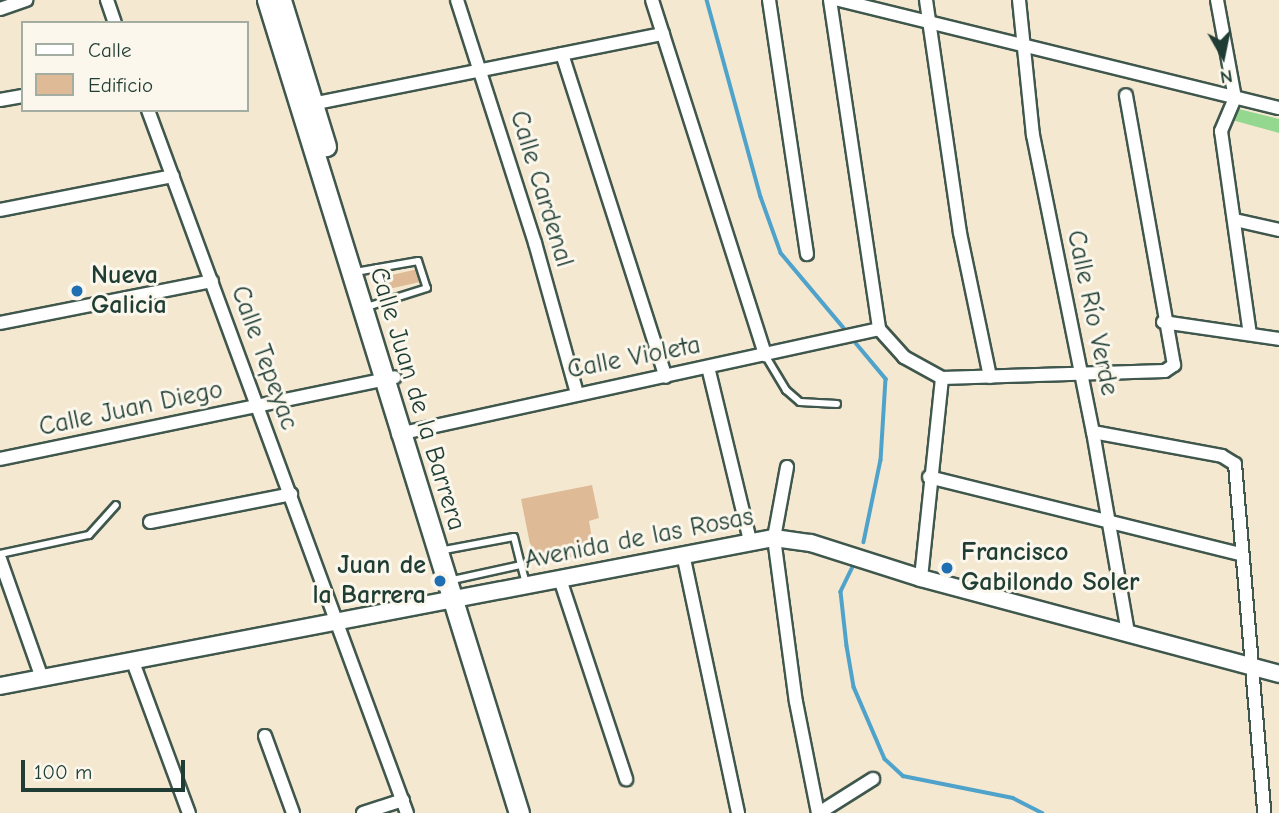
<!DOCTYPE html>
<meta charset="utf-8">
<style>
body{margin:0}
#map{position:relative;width:1279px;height:813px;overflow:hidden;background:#f5e8d1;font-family:"Comic Neue",sans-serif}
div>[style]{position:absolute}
.green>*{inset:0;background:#94d78f}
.stream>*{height:3.5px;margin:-1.75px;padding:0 1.75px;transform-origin:1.75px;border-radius:1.75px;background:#4fa3cb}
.building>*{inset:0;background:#dfba96;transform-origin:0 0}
.roads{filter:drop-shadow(2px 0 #3f574c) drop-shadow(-2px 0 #3f574c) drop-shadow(0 2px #3f574c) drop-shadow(0 -2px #3f574c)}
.service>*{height:6px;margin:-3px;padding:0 3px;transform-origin:3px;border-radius:3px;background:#fff}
.minor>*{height:12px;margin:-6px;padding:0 6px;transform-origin:6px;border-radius:6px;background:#fff}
.tertiary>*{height:16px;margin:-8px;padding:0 8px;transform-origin:8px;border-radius:8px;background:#fff}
.secondary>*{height:19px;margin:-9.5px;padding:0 9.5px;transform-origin:9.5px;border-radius:9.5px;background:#fff}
.dots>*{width:19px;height:19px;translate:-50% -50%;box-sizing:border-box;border:4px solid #fbf7ec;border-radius:50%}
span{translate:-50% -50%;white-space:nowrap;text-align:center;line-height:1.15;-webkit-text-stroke:6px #fbf7ec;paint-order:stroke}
.street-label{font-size:26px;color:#1f3d34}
.poi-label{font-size:26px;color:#1f3d34;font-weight:700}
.left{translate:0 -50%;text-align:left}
.right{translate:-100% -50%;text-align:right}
.legend{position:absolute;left:21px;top:21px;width:228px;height:91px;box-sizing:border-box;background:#fbf7ec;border:2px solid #a3ada2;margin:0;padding:9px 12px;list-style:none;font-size:21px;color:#1f3d34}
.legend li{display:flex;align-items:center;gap:14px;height:35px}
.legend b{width:35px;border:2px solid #a3ada2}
.north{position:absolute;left:1188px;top:21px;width:70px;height:70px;-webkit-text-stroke:5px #fbf7ec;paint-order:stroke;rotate:171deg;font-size:19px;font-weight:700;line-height:28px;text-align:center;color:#1f3d34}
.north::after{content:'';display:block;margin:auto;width:24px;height:32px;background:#1f3d34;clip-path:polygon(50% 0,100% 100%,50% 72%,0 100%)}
.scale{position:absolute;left:21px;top:760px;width:164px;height:32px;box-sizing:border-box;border:4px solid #1f3d34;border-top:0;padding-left:9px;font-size:21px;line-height:24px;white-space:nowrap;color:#1f3d34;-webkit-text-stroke:5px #fbf7ec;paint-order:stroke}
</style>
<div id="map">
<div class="green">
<i style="clip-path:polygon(1239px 109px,1279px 119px,1279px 133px,1232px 120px)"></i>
</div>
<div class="stream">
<i style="left:707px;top:0;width:204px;rotate:74.7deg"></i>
<i style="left:761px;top:197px;width:59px;rotate:70.3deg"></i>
<i style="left:781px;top:253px;width:98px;rotate:50deg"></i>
<i style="left:856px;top:343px;width:47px;rotate:50.2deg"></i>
<i style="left:886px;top:379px;width:81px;rotate:93.5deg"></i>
<i style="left:881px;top:460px;width:84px;rotate:101.7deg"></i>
<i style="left:854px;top:565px;width:30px;rotate:116deg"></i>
<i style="left:841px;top:592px;width:54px;rotate:83.7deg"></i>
<i style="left:847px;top:646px;width:42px;rotate:80.3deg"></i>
<i style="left:854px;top:687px;width:78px;rotate:66.7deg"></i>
<i style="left:885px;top:759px;width:25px;rotate:43deg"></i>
<i style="left:903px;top:776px;width:112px;rotate:11.3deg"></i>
<i style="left:1013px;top:798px;width:33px;rotate:27deg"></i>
</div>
<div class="building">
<i style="left:418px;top:269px;width:13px;height:35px;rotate:77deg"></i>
<i style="clip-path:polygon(592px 485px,599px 518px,589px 521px,592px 539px,582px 555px,534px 564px,521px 499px)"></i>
</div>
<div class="roads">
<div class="service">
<i style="left:377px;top:268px;width:34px;rotate:73deg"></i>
<i style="left:361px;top:271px;width:58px;rotate:-10deg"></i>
<i style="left:418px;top:261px;width:28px;rotate:72deg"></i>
<i style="left:427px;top:288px;width:57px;rotate:162.5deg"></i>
<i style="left:765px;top:355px;width:41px;rotate:59deg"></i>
<i style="left:786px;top:390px;width:18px;rotate:41deg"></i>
<i style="left:800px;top:402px;width:37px;rotate:3deg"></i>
<i style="left:439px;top:551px;width:76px;rotate:-10.6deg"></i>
<i style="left:514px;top:537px;width:29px;rotate:76deg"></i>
<i style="left:0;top:554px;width:91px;rotate:-12.1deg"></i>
<i style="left:89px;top:535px;width:40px;rotate:-48deg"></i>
<i style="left:448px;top:581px;width:75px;rotate:-12.4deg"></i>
<i style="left:521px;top:565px;width:20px;rotate:75deg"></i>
</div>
<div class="minor">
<i style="left:107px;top:0;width:24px;rotate:71deg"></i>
<i style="left:457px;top:0;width:255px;rotate:72.2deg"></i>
<i style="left:535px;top:243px;width:156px;rotate:74.4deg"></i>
<i style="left:652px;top:0;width:373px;rotate:72.3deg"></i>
<i style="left:769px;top:0;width:257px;rotate:81.5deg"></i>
<i style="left:830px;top:0;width:333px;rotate:81.5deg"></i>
<i style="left:879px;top:329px;width:38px;rotate:48deg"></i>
<i style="left:904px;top:357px;width:43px;rotate:28.9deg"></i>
<i style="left:942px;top:378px;width:223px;rotate:-1.8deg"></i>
<i style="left:1165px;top:371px;width:11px;rotate:-34deg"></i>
<i style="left:1174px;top:365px;width:274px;rotate:-100.1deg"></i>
<i style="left:839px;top:0;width:453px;rotate:13.8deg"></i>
<i style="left:926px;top:0;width:235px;rotate:81.7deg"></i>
<i style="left:960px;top:233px;width:147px;rotate:78.2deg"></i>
<i style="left:1019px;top:0;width:136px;rotate:84.1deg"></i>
<i style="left:1033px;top:135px;width:303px;rotate:78.6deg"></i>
<i style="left:1093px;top:432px;width:204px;rotate:80.1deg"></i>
<i style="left:1217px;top:0;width:100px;rotate:79.6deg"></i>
<i style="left:1235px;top:98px;width:36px;rotate:113deg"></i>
<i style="left:1221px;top:131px;width:205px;rotate:81.9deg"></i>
<i style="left:0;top:9px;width:28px;rotate:-19deg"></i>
<i style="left:562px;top:54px;width:339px;rotate:72.2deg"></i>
<i style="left:0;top:100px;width:23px;rotate:-10deg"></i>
<i style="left:307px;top:105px;width:363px;rotate:-11.3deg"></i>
<i style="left:148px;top:110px;width:749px;rotate:69.78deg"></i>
<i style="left:0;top:210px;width:176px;rotate:-11.1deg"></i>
<i style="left:1235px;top:220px;width:45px;rotate:12.8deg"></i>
<i style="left:1163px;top:322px;width:117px;rotate:8.3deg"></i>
<i style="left:0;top:323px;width:216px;rotate:-11.2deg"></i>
<i style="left:708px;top:367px;width:178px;rotate:76.4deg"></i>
<i style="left:1093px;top:432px;width:131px;rotate:10.5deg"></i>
<i style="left:1222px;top:456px;width:15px;rotate:32deg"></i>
<i style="left:1235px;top:464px;width:350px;rotate:85.2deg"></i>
<i style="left:398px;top:434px;width:492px;rotate:-12.3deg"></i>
<i style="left:0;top:459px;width:403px;rotate:-11.7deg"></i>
<i style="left:787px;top:467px;width:72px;rotate:100.4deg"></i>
<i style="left:774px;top:538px;width:165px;rotate:82.4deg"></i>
<i style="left:796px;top:702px;width:113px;rotate:78.8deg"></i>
<i style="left:929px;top:477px;width:321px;rotate:13.9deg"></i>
<i style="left:150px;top:522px;width:144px;rotate:-11.2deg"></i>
<i style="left:683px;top:554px;width:265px;rotate:78deg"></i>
<i style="left:0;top:559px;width:126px;rotate:70.6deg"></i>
<i style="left:921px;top:578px;width:201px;rotate:-84deg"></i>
<i style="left:560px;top:579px;width:211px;rotate:71.7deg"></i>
<i style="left:133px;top:662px;width:161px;rotate:69.7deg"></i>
<i style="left:265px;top:736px;width:82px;rotate:70deg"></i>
<i style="left:363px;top:813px;width:42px;rotate:-18deg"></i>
<i style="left:819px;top:813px;width:64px;rotate:-32.2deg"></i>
</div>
<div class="tertiary">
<i style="left:0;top:686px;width:788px;rotate:-10.83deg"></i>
<i style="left:774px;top:538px;width:37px;rotate:8deg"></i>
<i style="left:811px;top:543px;width:115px;rotate:17.7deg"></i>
<i style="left:921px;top:578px;width:371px;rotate:15deg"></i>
</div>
<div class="secondary">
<i style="left:267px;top:0;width:851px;rotate:72.78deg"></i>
<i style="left:281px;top:0;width:153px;rotate:72.9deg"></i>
</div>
</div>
<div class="dots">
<i style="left:77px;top:291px;background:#1f6fb2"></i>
<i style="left:947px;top:568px;background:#1f6fb2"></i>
<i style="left:440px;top:581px;background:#1f6fb2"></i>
</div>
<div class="street-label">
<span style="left:541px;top:189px;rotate:73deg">Calle Cardenal</span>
<span style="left:1092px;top:313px;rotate:78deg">Calle Río Verde</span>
<span style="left:264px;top:358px;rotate:70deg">Calle Tepeyac</span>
<span style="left:634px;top:358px;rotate:-11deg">Calle Violeta</span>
<span style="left:417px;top:399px;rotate:73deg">Calle Juan de la Barrera</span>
<span style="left:131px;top:409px;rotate:-12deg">Calle Juan Diego</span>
<span style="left:639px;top:539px;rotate:-11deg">Avenida de las Rosas</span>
</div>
<div class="poi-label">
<span class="left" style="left:91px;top:291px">Nueva<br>Galicia</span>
<span class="left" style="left:961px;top:568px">Francisco<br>Gabilondo Soler</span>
<span class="right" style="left:426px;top:581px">Juan de<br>la Barrera</span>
</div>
<ul class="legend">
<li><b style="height:9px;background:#fff"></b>Calle</li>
<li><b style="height:19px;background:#dfba96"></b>Edificio</li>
</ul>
<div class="north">N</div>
<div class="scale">100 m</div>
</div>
